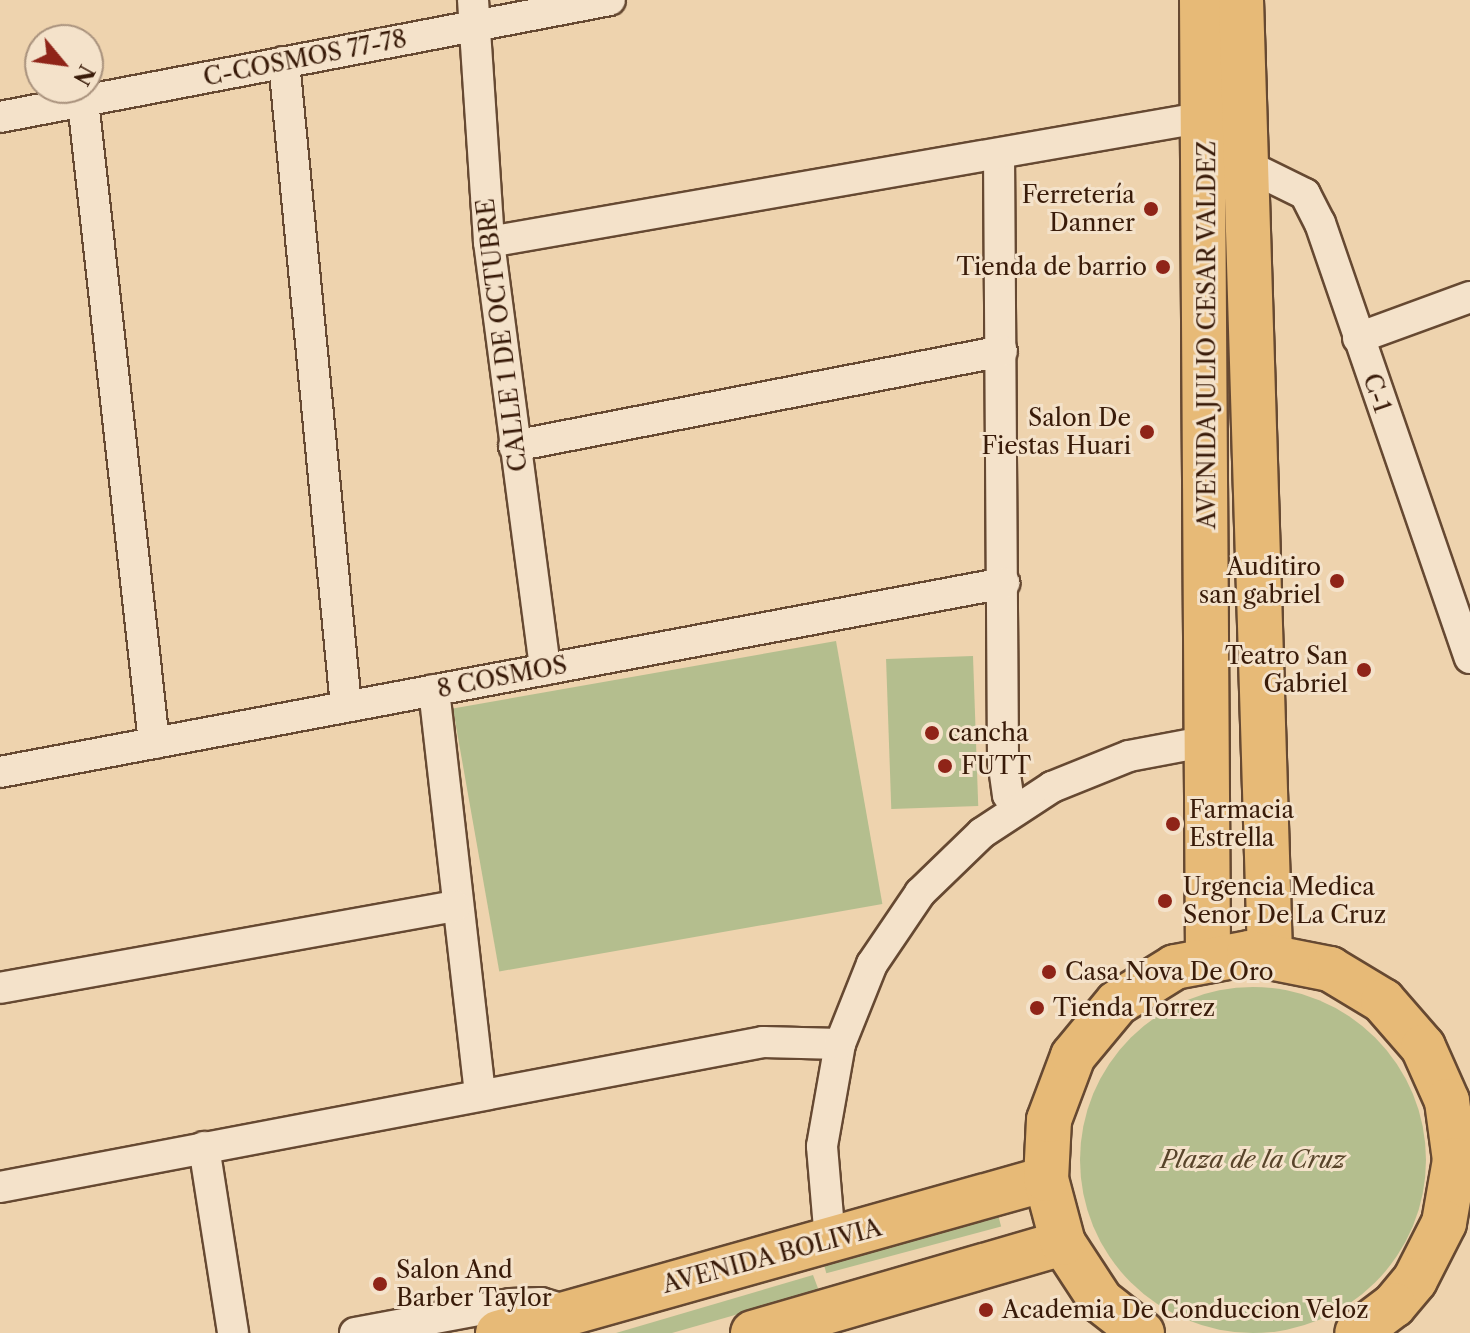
<!DOCTYPE html>
<meta charset="utf-8">
<style>
body{margin:0}
#map{position:relative;width:1470px;height:1333px;overflow:hidden;background:#eed3ae;font-family:"Libre Caslon Text",serif}
div>[style]{position:absolute}
.green>*{inset:0;background:#b4be8e;transform-origin:0 0}
.round{border-radius:50%}
.roads{filter:drop-shadow(2px 0 #664932) drop-shadow(-2px 0 #664932) drop-shadow(0 2px #664932) drop-shadow(0 -2px #664932)}
.street>*{height:30px;margin:-15px;padding:0 15px;transform-origin:15px;border-radius:15px;background:#f4e2ca}
.primary>*{height:44px;margin:-22px;padding:0 22px;transform-origin:22px;border-radius:22px;background:#e7ba77}
.dots>*{width:22px;height:22px;translate:-50% -50%;box-sizing:border-box;border:4px solid #f4e2ca;border-radius:50%}
span{translate:-50% -50%;white-space:nowrap;text-align:center;line-height:1.15;-webkit-text-stroke:6px #f4e2ca;paint-order:stroke}
.street-label{font-size:24px;color:#391b09}
.poi-label{font-size:24px;color:#391b09}
.right{translate:-100% -50%;text-align:right}
.left{translate:0 -50%;text-align:left}
.park-label{font-size:24px;color:#58442a;font-style:italic}
.north{position:absolute;left:24px;top:24px;width:80px;height:80px;box-sizing:border-box;background:#f4e2ca;border:2px solid #a9927d;border-radius:50%;rotate:119deg;font-size:22px;font-weight:700;line-height:32px;text-align:center;color:#391b09}
.north::after{content:'';display:block;margin:auto;width:28px;height:36px;background:#8f2418;clip-path:polygon(50% 0,100% 100%,50% 72%,0 100%)}
</style>
<div id="map">
<div class="green">
<i style="left:836px;top:641px;width:267px;height:389px;rotate:80deg"></i>
<i style="left:973px;top:656px;width:150px;height:87px;rotate:88deg"></i>
<i class="round" style="left:1080px;top:987px;width:346px;height:346px"></i>
<i style="left:997px;top:1211px;width:16px;height:181px;rotate:75deg"></i>
<i style="clip-path:polygon(813px 1275px,819px 1291px,672px 1333px,616px 1333px)"></i>
</div>
<div class="roads">
<div class="street">
<i style="left:473px;top:0;width:243px;rotate:86.2deg"></i>
<i style="left:489px;top:242px;width:431px;rotate:82.5deg"></i>
<i style="left:284px;top:62px;width:647px;rotate:84.5deg"></i>
<i style="left:83px;top:101px;width:646px;rotate:83.69deg"></i>
<i style="left:0;top:117px;width:621px;rotate:-10.86deg"></i>
<i style="left:999px;top:154px;width:606px;rotate:89.62deg"></i>
<i style="left:1003px;top:760px;width:35px;rotate:82deg"></i>
<i style="left:1008px;top:795px;width:15px;rotate:53deg"></i>
<i style="left:1244px;top:164px;width:68px;rotate:26.2deg"></i>
<i style="left:1305px;top:194px;width:33px;rotate:63deg"></i>
<i style="left:1320px;top:223px;width:460px;rotate:71deg"></i>
<i style="left:489px;top:242px;width:727px;rotate:-9.9deg"></i>
<i style="left:1358px;top:338px;width:119px;rotate:-20.1deg"></i>
<i style="left:514px;top:446px;width:497px;rotate:-11deg"></i>
<i style="left:434px;top:690px;width:406px;rotate:83.5deg"></i>
<i style="left:0;top:772px;width:1022px;rotate:-10.66deg"></i>
<i style="left:0;top:988px;width:463px;rotate:-10.2deg"></i>
<i style="left:204px;top:1147px;width:188px;rotate:81.1deg"></i>
<i style="left:0;top:1187px;width:777px;rotate:-10.76deg"></i>
<i style="left:763px;top:1042px;width:77px;rotate:1.5deg"></i>
<i style="left:830px;top:1240px;width:94px;rotate:-94.9deg"></i>
<i style="left:822px;top:1146px;width:104px;rotate:-80deg"></i>
<i style="left:840px;top:1044px;width:86px;rotate:-68.2deg"></i>
<i style="left:872px;top:964px;width:86px;rotate:-55.9deg"></i>
<i style="left:920px;top:893px;width:86px;rotate:-44.1deg"></i>
<i style="left:982px;top:833px;width:84px;rotate:-33.3deg"></i>
<i style="left:1052px;top:787px;width:83px;rotate:-21.9deg"></i>
<i style="left:1129px;top:756px;width:81px;rotate:-10.6deg"></i>
<i style="left:355px;top:1333px;width:158px;rotate:-10.6deg"></i>
<i style="left:510px;top:1304px;width:31px;rotate:-2deg"></i>
<i style="left:541px;top:1303px;width:21px;rotate:17deg"></i>
</div>
<div class="primary">
<i style="left:1202px;top:0;width:957px;rotate:89.64deg"></i>
<i style="left:1241px;top:0;width:954px;rotate:88.26deg"></i>
<i style="left:498px;top:1333px;width:569px;rotate:-15.7deg"></i>
<i style="left:753px;top:1333px;width:323px;rotate:-16.2deg"></i>
<i style="left:1142px;top:1333px;width:52px;rotate:-142deg"></i>
<i style="left:1101px;top:1301px;width:69px;rotate:-123.2deg"></i>
<i style="left:1063px;top:1243px;width:66px;rotate:-104.9deg"></i>
<i style="left:1046px;top:1179px;width:59px;rotate:-87.1deg"></i>
<i style="left:1049px;top:1120px;width:68px;rotate:-69.4deg"></i>
<i style="left:1073px;top:1056px;width:69px;rotate:-50.3deg"></i>
<i style="left:1117px;top:1003px;width:68px;rotate:-31.8deg"></i>
<i style="left:1175px;top:967px;width:75px;rotate:-10.7deg"></i>
<i style="left:1249px;top:953px;width:83px;rotate:11.2deg"></i>
<i style="left:1330px;top:969px;width:62px;rotate:31.1deg"></i>
<i style="left:1383px;top:1001px;width:61px;rotate:49deg"></i>
<i style="left:1423px;top:1047px;width:59px;rotate:66deg"></i>
<i style="left:1447px;top:1101px;width:60px;rotate:82.3deg"></i>
<i style="left:1455px;top:1160px;width:64px;rotate:99.9deg"></i>
<i style="left:1444px;top:1223px;width:64px;rotate:117deg"></i>
<i style="left:1415px;top:1280px;width:33px;rotate:130deg"></i>
<i style="left:1394px;top:1305px;width:46px;rotate:142.9deg"></i>
</div>
</div>
<div class="dots">
<i style="left:1151px;top:209px;background:#8f2418"></i>
<i style="left:1163px;top:267px;background:#8f2418"></i>
<i style="left:1147px;top:432px;background:#8f2418"></i>
<i style="left:1337px;top:581px;background:#8f2418"></i>
<i style="left:1364px;top:670px;background:#8f2418"></i>
<i style="left:932px;top:733px;background:#8f2418"></i>
<i style="left:945px;top:766px;background:#8f2418"></i>
<i style="left:1173px;top:824px;background:#8f2418"></i>
<i style="left:1165px;top:901px;background:#8f2418"></i>
<i style="left:1049px;top:972px;background:#8f2418"></i>
<i style="left:1037px;top:1008px;background:#8f2418"></i>
<i style="left:380px;top:1284px;background:#8f2418"></i>
<i style="left:986px;top:1310px;background:#8f2418"></i>
</div>
<div class="street-label">
<span style="left:305px;top:58px;rotate:-11deg">C-COSMOS 77-78</span>
<span style="left:502px;top:335px;rotate:-97deg">CALLE 1 DE OCTUBRE</span>
<span style="left:1207px;top:335px;rotate:-90deg">AVENIDA JULIO CESAR VALDEZ</span>
<span style="left:1377px;top:393px;rotate:71deg">C-1</span>
<span style="left:502px;top:677px;rotate:-11deg">8 COSMOS</span>
<span style="left:772px;top:1256px;rotate:-15deg">AVENIDA BOLIVIA</span>
</div>
<div class="poi-label">
<span class="right" style="left:1135px;top:209px">Ferretería<br>Danner</span>
<span class="right" style="left:1147px;top:267px">Tienda de barrio</span>
<span class="right" style="left:1131px;top:432px">Salon De<br>Fiestas Huari</span>
<span class="right" style="left:1321px;top:581px">Auditiro<br>san gabriel</span>
<span class="right" style="left:1348px;top:670px">Teatro San<br>Gabriel</span>
<span class="left" style="left:948px;top:733px">cancha</span>
<span class="left" style="left:961px;top:766px">FUTT</span>
<span class="left" style="left:1189px;top:824px">Farmacia<br>Estrella</span>
<span class="left" style="left:1183px;top:901px">Urgencia Medica<br>Senor De La Cruz</span>
<span class="left" style="left:1065px;top:972px">Casa Nova De Oro</span>
<span class="left" style="left:1053px;top:1008px">Tienda Torrez</span>
<span class="left" style="left:396px;top:1284px">Salon And<br>Barber Taylor</span>
<span class="left" style="left:1002px;top:1310px">Academia De Conduccion Veloz</span>
</div>
<div class="park-label">
<span style="left:1253px;top:1160px">Plaza de la Cruz</span>
</div>
<div class="north">N</div>
</div>
